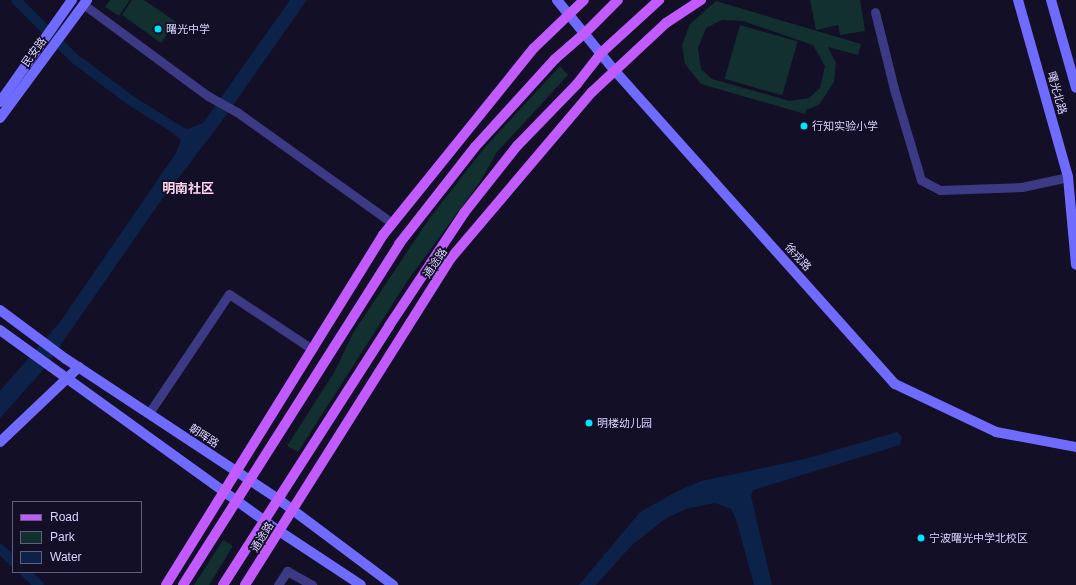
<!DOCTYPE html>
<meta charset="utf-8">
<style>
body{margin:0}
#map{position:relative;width:1076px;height:585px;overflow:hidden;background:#130f26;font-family:Helvetica,"Noto Sans SC",sans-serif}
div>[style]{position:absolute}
.green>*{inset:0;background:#12302f;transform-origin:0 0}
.water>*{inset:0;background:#0c2248}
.canal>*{height:10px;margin:-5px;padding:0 5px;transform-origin:5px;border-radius:5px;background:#0c2248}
.street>*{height:9px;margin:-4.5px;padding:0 4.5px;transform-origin:4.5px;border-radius:4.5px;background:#3d3a85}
.secondary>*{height:10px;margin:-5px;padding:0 5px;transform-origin:5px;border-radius:5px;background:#6f6bff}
.primary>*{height:10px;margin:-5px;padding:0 5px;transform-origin:5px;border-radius:5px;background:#c25bff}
.dots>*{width:11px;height:11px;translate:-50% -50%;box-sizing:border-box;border:2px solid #130f26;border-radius:50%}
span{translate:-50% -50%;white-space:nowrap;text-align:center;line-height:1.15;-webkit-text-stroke:3.5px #130f26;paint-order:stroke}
.poi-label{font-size:11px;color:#d9d4ff}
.left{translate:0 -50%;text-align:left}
.street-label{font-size:11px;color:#d9d4ff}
.quarter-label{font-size:13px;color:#ffd6f0;font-weight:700}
.legend{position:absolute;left:12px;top:501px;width:130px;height:72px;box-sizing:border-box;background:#130f26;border:1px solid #625e7d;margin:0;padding:5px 7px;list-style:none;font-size:12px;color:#d9d4ff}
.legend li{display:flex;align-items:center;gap:8px;height:20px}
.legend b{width:20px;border:1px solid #625e7d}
</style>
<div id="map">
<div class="green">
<i style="clip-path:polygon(110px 0,130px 0,119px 16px,105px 7px)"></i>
<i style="clip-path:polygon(132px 0,144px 0,176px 22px,161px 43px,122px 15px)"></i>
<i style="clip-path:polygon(810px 0,860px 0,865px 31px,840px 35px,838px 25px,816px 30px)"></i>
<i style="clip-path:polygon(evenodd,716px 1px,861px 44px,858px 55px,828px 47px,836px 63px,834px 82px,819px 105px,806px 110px,805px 114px,701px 84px,685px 64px,682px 45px,690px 24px,716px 1px,722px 20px,743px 21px,813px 45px,825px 66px,820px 88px,809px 98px,790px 101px,712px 79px,701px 69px,698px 48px,706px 28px,722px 20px)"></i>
<i style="left:740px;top:25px;width:60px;height:56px;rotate:16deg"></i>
<i style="clip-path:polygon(560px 66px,568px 75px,497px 152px,480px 182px,408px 280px,298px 452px,287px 446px,335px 371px,353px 333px,429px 219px,485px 147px)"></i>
<i style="clip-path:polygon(223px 540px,233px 546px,209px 585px,194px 585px)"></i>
</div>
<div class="water">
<i style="clip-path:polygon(290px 0,307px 0,219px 125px,160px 202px,44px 369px,0 418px,0 391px,60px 322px,176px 153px,181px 140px,170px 131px,175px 123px,187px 129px,203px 123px)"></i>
<i style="clip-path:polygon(897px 432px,902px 437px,900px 445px,753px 490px,751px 496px,772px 585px,754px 585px,736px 519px,731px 509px,715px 503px,686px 509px,665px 519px,631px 546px,596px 585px,579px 585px,640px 512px,678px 491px,701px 481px,805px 459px)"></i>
</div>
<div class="canal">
<i style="left:16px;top:0;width:82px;rotate:45deg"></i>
<i style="left:74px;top:58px;width:70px;rotate:36.9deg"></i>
<i style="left:130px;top:100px;width:64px;rotate:32.2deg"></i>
<i style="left:0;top:549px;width:18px;rotate:43deg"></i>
<i style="left:25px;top:572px;width:19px;rotate:43deg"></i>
</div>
<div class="street">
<i style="left:83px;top:4px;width:155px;rotate:36.4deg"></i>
<i style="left:208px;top:96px;width:33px;rotate:29deg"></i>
<i style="left:237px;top:112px;width:191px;rotate:35.6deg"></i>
<i style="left:875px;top:12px;width:79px;rotate:76.1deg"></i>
<i style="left:894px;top:89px;width:95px;rotate:73.5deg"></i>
<i style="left:921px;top:180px;width:21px;rotate:28deg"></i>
<i style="left:940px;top:190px;width:82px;rotate:-2.1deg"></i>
<i style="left:1022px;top:187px;width:47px;rotate:-12.3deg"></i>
<i style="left:149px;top:413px;width:143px;rotate:-56.1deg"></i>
<i style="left:229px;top:294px;width:100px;rotate:33.5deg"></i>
<i style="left:278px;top:585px;width:17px;rotate:-57deg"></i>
<i style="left:287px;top:571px;width:29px;rotate:29deg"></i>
</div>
<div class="secondary">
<i style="left:557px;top:0;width:92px;rotate:50.8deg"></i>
<i style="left:615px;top:71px;width:420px;rotate:48.2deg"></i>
<i style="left:895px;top:384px;width:112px;rotate:25.4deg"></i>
<i style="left:996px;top:432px;width:81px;rotate:10.6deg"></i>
<i style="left:1018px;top:0;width:184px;rotate:74.2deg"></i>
<i style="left:1068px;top:177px;width:88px;rotate:84.8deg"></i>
<i style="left:1051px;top:0;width:91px;rotate:74.1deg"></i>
<i style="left:0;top:102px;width:125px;rotate:-54.8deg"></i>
<i style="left:0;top:118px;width:147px;rotate:-53.6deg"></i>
<i style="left:0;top:310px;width:82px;rotate:36.6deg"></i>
<i style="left:66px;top:359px;width:254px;rotate:33.4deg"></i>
<i style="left:278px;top:499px;width:144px;rotate:36.8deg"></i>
<i style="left:0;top:330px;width:344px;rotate:35.8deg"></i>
<i style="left:279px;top:531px;width:98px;rotate:33.4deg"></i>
<i style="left:0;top:442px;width:109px;rotate:-43.5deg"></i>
</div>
<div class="primary">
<i style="left:166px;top:585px;width:412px;rotate:-58.2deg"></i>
<i style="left:383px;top:235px;width:240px;rotate:-51.1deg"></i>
<i style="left:534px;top:48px;width:69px;rotate:-43.8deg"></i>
<i style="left:183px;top:585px;width:404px;rotate:-57.6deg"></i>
<i style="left:399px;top:244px;width:123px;rotate:-51.9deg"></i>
<i style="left:475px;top:147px;width:119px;rotate:-47.7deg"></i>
<i style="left:555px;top:59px;width:38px;rotate:-41deg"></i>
<i style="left:584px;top:34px;width:48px;rotate:-45deg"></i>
<i style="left:223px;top:585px;width:308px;rotate:-57.3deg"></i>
<i style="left:389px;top:326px;width:136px;rotate:-56.4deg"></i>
<i style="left:464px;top:213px;width:85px;rotate:-51.7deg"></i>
<i style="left:517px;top:146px;width:86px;rotate:-45.9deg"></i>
<i style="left:577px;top:84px;width:39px;rotate:-52deg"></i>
<i style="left:601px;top:53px;width:79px;rotate:-42.4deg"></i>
<i style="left:245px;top:585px;width:386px;rotate:-57.8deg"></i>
<i style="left:451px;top:258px;width:218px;rotate:-49.7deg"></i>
<i style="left:592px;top:92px;width:101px;rotate:-43deg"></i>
<i style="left:666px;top:23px;width:42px;rotate:-33.3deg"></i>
</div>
<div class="dots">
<i style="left:158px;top:29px;background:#00e5ff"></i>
<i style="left:804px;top:126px;background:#00e5ff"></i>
<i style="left:589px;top:423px;background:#00e5ff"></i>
<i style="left:921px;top:538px;background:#00e5ff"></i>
</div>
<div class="poi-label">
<span class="left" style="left:166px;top:29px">曙光中学</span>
<span class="left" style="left:812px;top:126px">行知实验小学</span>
<span class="left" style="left:597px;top:423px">明楼幼儿园</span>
<span class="left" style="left:929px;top:538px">宁波曙光中学北校区</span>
</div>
<div class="street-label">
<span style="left:34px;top:52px;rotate:-54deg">民安路</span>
<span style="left:1057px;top:93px;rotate:74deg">曙光北路</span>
<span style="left:798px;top:257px;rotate:48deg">徐戎路</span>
<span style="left:435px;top:263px;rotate:-56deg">通途路</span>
<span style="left:204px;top:436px;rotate:33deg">朝晖路</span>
<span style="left:262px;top:537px;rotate:-58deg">通途路</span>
</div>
<div class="quarter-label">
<span style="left:188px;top:189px">明南社区</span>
</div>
<ul class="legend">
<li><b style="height:5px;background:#c25bff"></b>Road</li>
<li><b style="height:11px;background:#12302f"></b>Park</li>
<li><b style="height:11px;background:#0c2248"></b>Water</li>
</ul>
</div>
